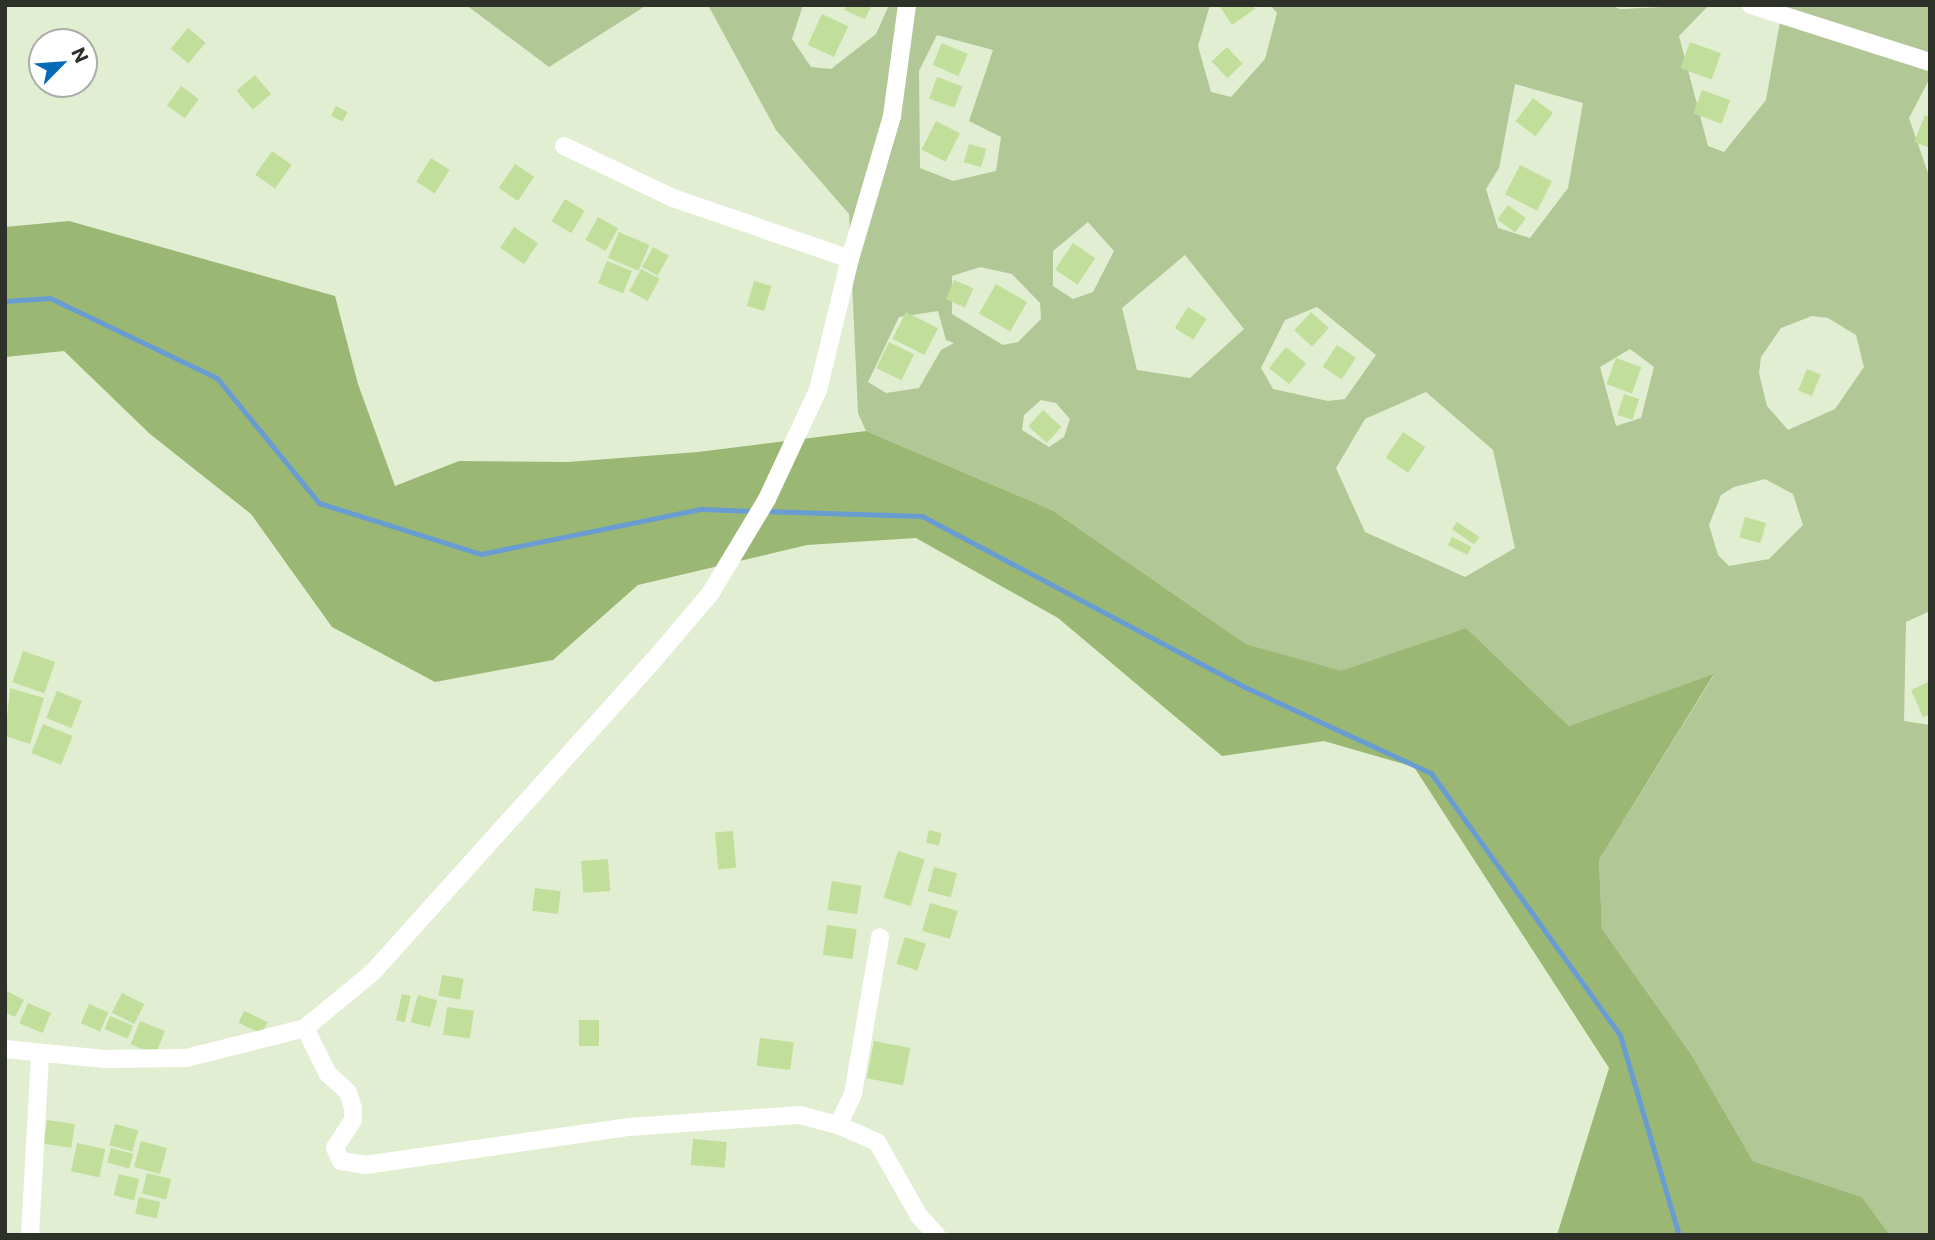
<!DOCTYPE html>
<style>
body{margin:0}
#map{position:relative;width:1935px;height:1240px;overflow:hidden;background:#e1eed2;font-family:Commissioner,sans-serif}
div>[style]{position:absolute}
.green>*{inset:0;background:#b1c795}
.forest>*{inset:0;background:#9bb774}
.stream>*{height:5px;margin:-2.5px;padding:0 2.5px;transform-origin:2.5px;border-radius:2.5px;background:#699dd2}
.building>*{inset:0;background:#c1df9a;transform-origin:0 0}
.minor>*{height:18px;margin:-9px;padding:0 9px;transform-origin:9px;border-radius:9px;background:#fff}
span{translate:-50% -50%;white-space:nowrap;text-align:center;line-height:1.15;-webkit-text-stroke:6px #fff;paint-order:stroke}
.frame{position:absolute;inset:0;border:7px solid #2d3127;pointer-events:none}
.north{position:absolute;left:28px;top:28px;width:70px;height:70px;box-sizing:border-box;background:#fff;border:2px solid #abada9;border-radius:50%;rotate:65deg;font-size:19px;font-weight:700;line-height:28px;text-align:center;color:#2d3127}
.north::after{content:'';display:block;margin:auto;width:24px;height:32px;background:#056bb7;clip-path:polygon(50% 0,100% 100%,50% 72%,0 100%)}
</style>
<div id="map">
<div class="green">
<i style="clip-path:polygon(466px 5px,586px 7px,647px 5px,549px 67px)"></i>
<i style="clip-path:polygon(evenodd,708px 5px,803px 5px,792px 39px,811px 67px,831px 69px,876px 34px,889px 5px,1210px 5px,1198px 46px,1211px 92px,1231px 97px,1265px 59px,1277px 13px,1270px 5px,1610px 5px,1620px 9px,1709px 5px,1679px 36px,1708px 146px,1724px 152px,1766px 100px,1783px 5px,1930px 5px,1930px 78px,1909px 118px,1930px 179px,1930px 611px,1906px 622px,1904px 721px,1930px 725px,1930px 1235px,1890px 1235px,1862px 1197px,1753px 1161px,1691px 1054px,1602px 929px,1599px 860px,1714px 675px,1569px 726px,1466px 628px,1341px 672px,1246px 644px,1052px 510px,866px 431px,858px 413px,849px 214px,776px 130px,708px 5px,937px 35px,993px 50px,969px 121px,1001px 137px,996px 171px,953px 181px,920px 168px,919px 71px,937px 35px,708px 5px,1515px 84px,1583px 103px,1568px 188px,1530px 238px,1498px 228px,1486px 189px,1499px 168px,1515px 84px,708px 5px,1088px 222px,1114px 251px,1093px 292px,1073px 299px,1053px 286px,1053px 251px,1088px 222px,708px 5px,1185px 255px,1244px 329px,1190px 378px,1137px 370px,1122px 308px,1185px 255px,708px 5px,980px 267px,1012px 274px,1040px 303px,1041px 319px,1018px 342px,1003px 345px,952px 314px,952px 276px,980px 267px,708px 5px,1317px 307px,1376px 355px,1345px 399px,1328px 401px,1273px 389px,1261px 368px,1285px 320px,1317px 307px,708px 5px,938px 311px,946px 340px,954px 343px,941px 350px,919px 388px,886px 393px,868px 382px,899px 317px,938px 311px,708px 5px,1812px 316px,1828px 318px,1856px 335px,1864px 367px,1835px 409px,1788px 430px,1767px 406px,1759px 373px,1761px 357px,1781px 328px,1812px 316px,708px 5px,1630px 349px,1654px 367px,1641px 418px,1616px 426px,1600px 367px,1630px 349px,708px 5px,1426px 392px,1493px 450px,1515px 548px,1465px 577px,1365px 532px,1336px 468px,1365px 419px,1426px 392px,708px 5px,1041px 400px,1056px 403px,1070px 419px,1064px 437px,1049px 447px,1022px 430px,1024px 415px,1041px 400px,708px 5px,1765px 479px,1793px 494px,1803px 525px,1769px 559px,1729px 566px,1718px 555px,1709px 525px,1721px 495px,1734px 487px,1765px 479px)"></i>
</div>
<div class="forest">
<i style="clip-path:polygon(69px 221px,335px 296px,358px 384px,395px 486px,459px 461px,568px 462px,698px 452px,866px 431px,1052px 510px,1246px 644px,1341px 671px,1466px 628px,1569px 726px,1714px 674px,1599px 860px,1602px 929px,1691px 1054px,1753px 1161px,1862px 1197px,1890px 1235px,1557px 1235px,1609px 1068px,1414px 767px,1324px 741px,1222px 756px,1058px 618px,916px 538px,807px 545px,638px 585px,553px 660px,435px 682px,332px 627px,251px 514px,150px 434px,64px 351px,5px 357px,5px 227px)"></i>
</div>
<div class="stream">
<i style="left:5px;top:301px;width:45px;rotate:-3.8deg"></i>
<i style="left:50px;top:298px;width:185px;rotate:25.6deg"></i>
<i style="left:217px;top:378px;width:161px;rotate:50.8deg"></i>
<i style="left:319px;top:503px;width:170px;rotate:17.5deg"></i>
<i style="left:481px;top:554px;width:225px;rotate:-11.6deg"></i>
<i style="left:701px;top:509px;width:53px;rotate:2.2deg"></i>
<i style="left:763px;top:511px;width:159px;rotate:1.8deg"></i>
<i style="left:922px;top:516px;width:368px;rotate:27.9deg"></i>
<i style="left:1247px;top:688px;width:203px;rotate:24.8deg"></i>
<i style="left:1431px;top:773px;width:323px;rotate:54.2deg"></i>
<i style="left:1620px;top:1035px;width:209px;rotate:73.6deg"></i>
</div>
<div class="building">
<i style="clip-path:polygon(847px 5px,872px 5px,865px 19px,844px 10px)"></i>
<i style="clip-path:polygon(1219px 5px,1252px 5px,1255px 9px,1232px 25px)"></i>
<i style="left:822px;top:14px;width:29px;height:34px;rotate:25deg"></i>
<i style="left:188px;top:28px;width:23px;height:27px;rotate:40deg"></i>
<i style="left:1690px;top:42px;width:33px;height:28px;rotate:20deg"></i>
<i style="left:942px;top:43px;width:28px;height:24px;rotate:23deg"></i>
<i style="left:1227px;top:47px;width:23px;height:21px;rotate:47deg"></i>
<i style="left:255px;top:75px;width:25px;height:24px;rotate:50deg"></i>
<i style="left:937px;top:77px;width:27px;height:23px;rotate:20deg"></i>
<i style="left:181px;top:86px;width:22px;height:24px;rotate:36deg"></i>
<i style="left:1702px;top:90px;width:30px;height:25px;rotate:20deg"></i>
<i style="left:1533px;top:98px;width:25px;height:29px;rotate:37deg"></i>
<i style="left:336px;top:106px;width:13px;height:11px;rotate:27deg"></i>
<i style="clip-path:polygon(1925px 115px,1930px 117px,1930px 148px,1914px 142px)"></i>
<i style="left:936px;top:121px;width:27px;height:32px;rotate:27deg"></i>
<i style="left:969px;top:144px;width:18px;height:19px;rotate:16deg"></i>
<i style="left:272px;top:151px;width:24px;height:29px;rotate:35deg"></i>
<i style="left:431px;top:158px;width:22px;height:28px;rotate:32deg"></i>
<i style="left:515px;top:164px;width:23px;height:29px;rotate:34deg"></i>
<i style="left:1520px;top:165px;width:36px;height:33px;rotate:27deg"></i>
<i style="left:565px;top:199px;width:23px;height:26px;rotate:31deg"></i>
<i style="left:1508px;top:205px;width:22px;height:18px;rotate:36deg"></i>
<i style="left:598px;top:217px;width:23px;height:26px;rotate:29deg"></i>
<i style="left:514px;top:227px;width:29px;height:25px;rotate:34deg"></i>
<i style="left:619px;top:232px;width:33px;height:28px;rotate:23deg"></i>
<i style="left:1073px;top:243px;width:27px;height:32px;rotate:34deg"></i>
<i style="left:653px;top:247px;width:18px;height:23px;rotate:29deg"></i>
<i style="left:607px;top:261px;width:27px;height:24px;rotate:22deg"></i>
<i style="left:641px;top:269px;width:21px;height:25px;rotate:28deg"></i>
<i style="left:954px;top:280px;width:21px;height:21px;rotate:23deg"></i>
<i style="left:754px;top:281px;width:18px;height:26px;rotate:16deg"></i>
<i style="left:996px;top:284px;width:36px;height:34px;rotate:30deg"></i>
<i style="left:1188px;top:307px;width:22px;height:25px;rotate:32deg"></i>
<i style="left:906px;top:312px;width:36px;height:30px;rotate:27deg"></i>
<i style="left:1311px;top:312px;width:24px;height:25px;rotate:42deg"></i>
<i style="left:889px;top:342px;width:28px;height:29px;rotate:26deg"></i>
<i style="left:1337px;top:345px;width:23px;height:26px;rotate:34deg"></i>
<i style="left:1286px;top:347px;width:26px;height:27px;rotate:39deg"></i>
<i style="left:1616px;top:358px;width:27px;height:28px;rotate:20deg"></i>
<i style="left:1807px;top:369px;width:15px;height:23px;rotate:23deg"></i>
<i style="left:1624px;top:394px;width:16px;height:22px;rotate:18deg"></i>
<i style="left:1043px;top:410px;width:25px;height:22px;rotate:42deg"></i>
<i style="left:1403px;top:432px;width:27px;height:31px;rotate:34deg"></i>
<i style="left:1745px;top:517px;width:22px;height:21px;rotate:16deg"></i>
<i style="left:1457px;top:522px;width:27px;height:9px;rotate:34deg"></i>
<i style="left:1452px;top:537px;width:22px;height:9px;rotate:27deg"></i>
<i style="left:23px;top:651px;width:34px;height:33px;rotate:19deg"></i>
<i style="clip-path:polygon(1930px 681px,1930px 714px,1923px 717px,1911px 690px)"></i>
<i style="clip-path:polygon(10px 688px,44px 698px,30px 744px,5px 736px)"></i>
<i style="left:57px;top:691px;width:27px;height:29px;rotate:22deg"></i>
<i style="left:43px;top:724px;width:32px;height:31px;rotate:22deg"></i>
<i style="left:929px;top:830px;width:13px;height:13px;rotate:13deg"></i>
<i style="left:733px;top:831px;width:37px;height:18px;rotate:85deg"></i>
<i style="left:898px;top:851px;width:28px;height:49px;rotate:17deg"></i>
<i style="left:608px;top:859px;width:32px;height:27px;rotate:86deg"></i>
<i style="left:934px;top:867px;width:24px;height:25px;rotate:15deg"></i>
<i style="left:832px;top:881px;width:30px;height:29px;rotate:9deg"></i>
<i style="left:535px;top:888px;width:26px;height:23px;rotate:7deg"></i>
<i style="left:930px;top:903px;width:29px;height:29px;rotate:16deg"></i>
<i style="left:827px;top:925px;width:30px;height:30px;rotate:8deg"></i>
<i style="left:905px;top:937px;width:22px;height:28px;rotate:18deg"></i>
<i style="left:442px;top:975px;width:22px;height:21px;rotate:10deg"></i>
<i style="clip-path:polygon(5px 990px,24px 1000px,15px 1017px,5px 1012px)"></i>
<i style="left:122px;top:993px;width:25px;height:22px;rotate:27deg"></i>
<i style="left:402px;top:994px;width:9px;height:27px;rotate:13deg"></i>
<i style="left:418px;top:995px;width:20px;height:28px;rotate:15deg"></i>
<i style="left:28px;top:1003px;width:25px;height:22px;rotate:23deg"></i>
<i style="left:89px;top:1004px;width:21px;height:21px;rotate:23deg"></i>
<i style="left:447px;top:1007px;width:27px;height:28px;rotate:8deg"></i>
<i style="left:244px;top:1011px;width:26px;height:13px;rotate:25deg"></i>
<i style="left:110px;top:1016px;width:25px;height:14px;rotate:23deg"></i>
<i style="left:579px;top:1020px;width:20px;height:26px"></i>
<i style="left:140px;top:1021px;width:27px;height:25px;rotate:22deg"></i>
<i style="left:760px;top:1038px;width:34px;height:28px;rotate:7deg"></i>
<i style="left:874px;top:1041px;width:37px;height:38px;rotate:11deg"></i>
<i style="left:47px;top:1120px;width:28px;height:24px;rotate:8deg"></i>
<i style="left:115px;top:1124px;width:24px;height:22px;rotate:15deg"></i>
<i style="left:693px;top:1139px;width:34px;height:26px;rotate:5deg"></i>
<i style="left:141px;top:1141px;width:27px;height:27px;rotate:15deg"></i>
<i style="left:77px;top:1143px;width:29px;height:29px;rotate:12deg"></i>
<i style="left:111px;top:1148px;width:23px;height:15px;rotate:15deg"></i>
<i style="left:147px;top:1173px;width:25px;height:21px;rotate:14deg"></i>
<i style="left:119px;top:1174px;width:21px;height:22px;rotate:14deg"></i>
<i style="left:139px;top:1197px;width:22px;height:17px;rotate:13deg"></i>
</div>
<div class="minor">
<i style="left:1751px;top:5px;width:188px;rotate:17.7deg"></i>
<i style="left:564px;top:146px;width:121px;rotate:25.5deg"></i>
<i style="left:673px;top:198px;width:187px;rotate:19deg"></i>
<i style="left:305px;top:1028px;width:51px;rotate:63.4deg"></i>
<i style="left:328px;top:1074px;width:27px;rotate:42deg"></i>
<i style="left:348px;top:1092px;width:17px;rotate:73deg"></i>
<i style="left:353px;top:1108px;width:12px;rotate:90deg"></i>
<i style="left:353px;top:1120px;width:33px;rotate:123deg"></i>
<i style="left:335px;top:1148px;width:14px;rotate:65deg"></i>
<i style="left:341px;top:1161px;width:24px;rotate:9deg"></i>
<i style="left:365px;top:1165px;width:267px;rotate:-8.2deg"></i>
<i style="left:629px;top:1127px;width:171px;rotate:-4deg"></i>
<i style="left:800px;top:1115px;width:39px;rotate:15deg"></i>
<i style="left:838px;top:1125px;width:43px;rotate:23.6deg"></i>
<i style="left:877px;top:1142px;width:85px;rotate:60.4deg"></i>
<i style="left:919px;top:1216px;width:26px;rotate:47deg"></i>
<i style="left:5px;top:1049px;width:100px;rotate:5.7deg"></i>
<i style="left:105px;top:1059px;width:81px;rotate:-0.7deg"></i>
<i style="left:186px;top:1058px;width:123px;rotate:-14.1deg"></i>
<i style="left:305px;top:1028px;width:87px;rotate:-39.4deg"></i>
<i style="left:372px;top:973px;width:420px;rotate:-48deg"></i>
<i style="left:653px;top:661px;width:88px;rotate:-49.6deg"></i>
<i style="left:710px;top:594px;width:111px;rotate:-59deg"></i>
<i style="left:767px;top:499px;width:120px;rotate:-64.9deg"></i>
<i style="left:818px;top:390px;width:135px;rotate:-76.3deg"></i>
<i style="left:850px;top:259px;width:149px;rotate:-73.6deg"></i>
<i style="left:892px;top:116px;width:112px;rotate:-82.3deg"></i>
<i style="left:838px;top:1125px;width:34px;rotate:-64deg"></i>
<i style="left:853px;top:1094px;width:159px;rotate:-80.2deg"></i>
<i style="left:30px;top:1235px;width:181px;rotate:-86.8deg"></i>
</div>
<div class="frame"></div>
<div class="north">N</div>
</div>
